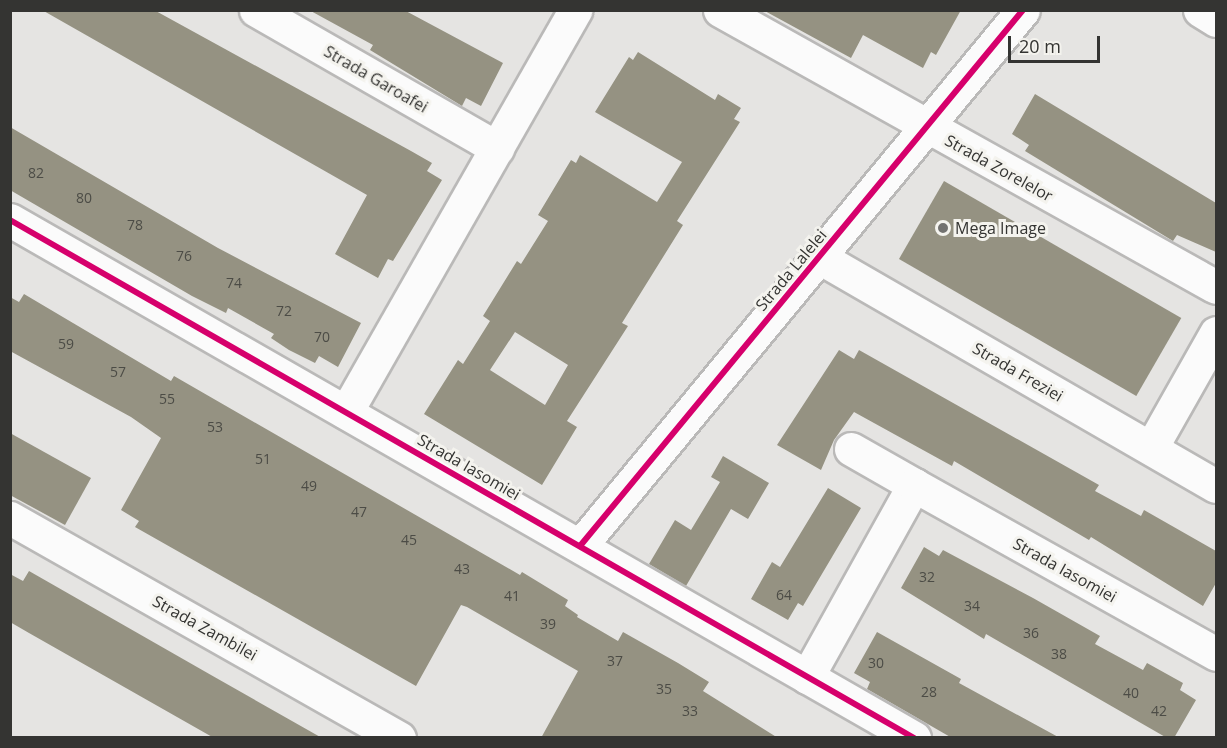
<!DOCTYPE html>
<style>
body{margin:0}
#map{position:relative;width:1227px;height:748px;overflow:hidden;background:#e5e4e2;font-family:"Open Sans",sans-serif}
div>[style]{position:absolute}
.building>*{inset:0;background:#959282;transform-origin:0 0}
.roads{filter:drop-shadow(2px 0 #bab9b8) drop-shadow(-2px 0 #bab9b8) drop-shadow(0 2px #bab9b8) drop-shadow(0 -2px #bab9b8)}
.minor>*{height:33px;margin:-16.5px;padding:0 16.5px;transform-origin:16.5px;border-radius:16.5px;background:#fbfbfb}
.cycleway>*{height:6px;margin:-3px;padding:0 3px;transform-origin:3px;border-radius:3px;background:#d6006c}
.dots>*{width:16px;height:16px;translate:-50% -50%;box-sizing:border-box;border:3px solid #f4f3ee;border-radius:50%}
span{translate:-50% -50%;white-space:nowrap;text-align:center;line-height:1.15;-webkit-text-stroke:6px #f4f3ee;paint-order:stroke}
.number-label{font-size:14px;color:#4c4c46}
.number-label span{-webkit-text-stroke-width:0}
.street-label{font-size:16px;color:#343432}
.poi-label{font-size:16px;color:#343432}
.left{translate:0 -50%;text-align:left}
.frame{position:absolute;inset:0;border:12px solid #343432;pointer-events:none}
.scale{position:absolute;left:1008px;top:36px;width:92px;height:27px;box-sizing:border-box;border:3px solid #343432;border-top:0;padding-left:8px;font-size:18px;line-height:21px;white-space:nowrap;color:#343432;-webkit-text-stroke:4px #f4f3ee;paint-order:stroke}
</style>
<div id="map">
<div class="building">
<i style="clip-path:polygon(42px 10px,154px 10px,411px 151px,432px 163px,427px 171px,442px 180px,393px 261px,388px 259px,378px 278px,335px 254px,367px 195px)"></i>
<i style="clip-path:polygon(309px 10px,404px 10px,503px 63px,481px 106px,466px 98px,462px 106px,370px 50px,373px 45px)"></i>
<i style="clip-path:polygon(763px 10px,961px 10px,936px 55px,931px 52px,923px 68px,863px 35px,851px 58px)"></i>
<i style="clip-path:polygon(evenodd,638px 52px,715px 100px,718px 94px,741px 108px,734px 119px,740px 122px,677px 221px,683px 225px,622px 323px,628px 326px,567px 421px,577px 427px,542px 485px,424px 414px,458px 360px,463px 364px,490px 321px,483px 316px,517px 261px,521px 264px,548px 221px,538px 215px,571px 160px,576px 163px,580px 155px,657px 202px,682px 162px,595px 112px,629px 57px,633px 60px,638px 52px,515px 332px,568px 365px,545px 405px,490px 370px,515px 332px)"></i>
<i style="clip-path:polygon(1035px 94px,1216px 203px,1216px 252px,1177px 235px,1173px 241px,1025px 151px,1029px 145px,1012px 134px)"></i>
<i style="clip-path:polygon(10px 127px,218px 248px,361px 323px,338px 367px,319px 356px,315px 363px,289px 350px,271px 338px,274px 334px,228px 308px,226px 313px,192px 296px,10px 190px)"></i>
<i style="left:944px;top:181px;width:274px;height:90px;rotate:30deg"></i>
<i style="clip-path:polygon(24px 294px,171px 381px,174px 376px,520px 575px,522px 572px,568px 600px,565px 606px,578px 615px,577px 617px,618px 641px,623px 632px,678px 663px,709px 682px,703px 691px,778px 738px,541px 738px,578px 671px,467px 607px,461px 605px,416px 686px,135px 527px,139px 521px,121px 510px,161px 438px,131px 417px,10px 351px,10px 297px,19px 302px)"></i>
<i style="clip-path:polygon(839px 350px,854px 359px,859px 350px,1099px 485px,1095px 491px,1141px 516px,1144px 510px,1216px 551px,1216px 583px,1203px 606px,1091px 537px,1089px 540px,954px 461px,952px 466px,854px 412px,834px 440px,821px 470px,777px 445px)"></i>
<i style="clip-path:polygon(10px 433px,91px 478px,65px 525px,10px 495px)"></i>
<i style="clip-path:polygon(723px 456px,769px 483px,748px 519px,731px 509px,686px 586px,649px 564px,675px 520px,691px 530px,720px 482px,711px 477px)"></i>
<i style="clip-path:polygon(828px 488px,861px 508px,803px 606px,798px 603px,788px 620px,751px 599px,772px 562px,780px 567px)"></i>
<i style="clip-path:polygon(924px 547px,939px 556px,943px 550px,1033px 598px,1100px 636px,1095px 644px,1143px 670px,1147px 663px,1183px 683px,1180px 690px,1196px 700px,1174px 738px,1167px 738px,986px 634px,984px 639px,901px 588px)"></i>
<i style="clip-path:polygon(29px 571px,211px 675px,322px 738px,214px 738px,29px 633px,10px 622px,10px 574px,23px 581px)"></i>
<i style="clip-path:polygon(877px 632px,961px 679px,959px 683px,1060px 738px,952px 738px,867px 689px,870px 682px,854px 673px)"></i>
</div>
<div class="roads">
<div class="minor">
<i style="left:256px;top:10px;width:278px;rotate:29.8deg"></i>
<i style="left:720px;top:10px;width:568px;rotate:29.18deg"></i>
<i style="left:1200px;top:10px;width:19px;rotate:32deg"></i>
<i style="left:10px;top:220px;width:1042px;rotate:29.81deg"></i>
<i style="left:819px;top:257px;width:458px;rotate:30deg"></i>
<i style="left:346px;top:412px;width:463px;rotate:-60.3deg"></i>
<i style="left:1151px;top:448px;width:132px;rotate:-60.5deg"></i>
<i style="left:851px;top:449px;width:73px;rotate:29.7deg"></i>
<i style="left:10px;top:518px;width:447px;rotate:29.5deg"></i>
<i style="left:580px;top:546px;width:695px;rotate:-50.43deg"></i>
<i style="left:807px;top:677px;width:220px;rotate:-60.9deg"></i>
<i style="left:914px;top:485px;width:346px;rotate:29.2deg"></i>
</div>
</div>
<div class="cycleway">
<i style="left:10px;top:220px;width:1042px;rotate:29.81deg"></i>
<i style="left:580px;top:546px;width:695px;rotate:-50.43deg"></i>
</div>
<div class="dots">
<i style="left:943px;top:228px;background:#727270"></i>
</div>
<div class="number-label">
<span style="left:36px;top:173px">82</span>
<span style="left:84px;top:198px">80</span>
<span style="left:135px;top:225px">78</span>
<span style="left:184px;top:256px">76</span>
<span style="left:234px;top:283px">74</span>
<span style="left:284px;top:311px">72</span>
<span style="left:322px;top:337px">70</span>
<span style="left:66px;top:344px">59</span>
<span style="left:118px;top:372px">57</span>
<span style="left:167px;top:399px">55</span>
<span style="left:215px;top:427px">53</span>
<span style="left:263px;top:459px">51</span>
<span style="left:309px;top:486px">49</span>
<span style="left:359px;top:512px">47</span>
<span style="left:409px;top:540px">45</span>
<span style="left:462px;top:569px">43</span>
<span style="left:927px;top:577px">32</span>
<span style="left:784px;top:595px">64</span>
<span style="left:512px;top:596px">41</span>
<span style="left:972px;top:606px">34</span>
<span style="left:548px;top:624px">39</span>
<span style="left:1031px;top:633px">36</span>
<span style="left:1059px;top:654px">38</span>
<span style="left:615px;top:661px">37</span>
<span style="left:876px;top:663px">30</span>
<span style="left:664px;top:689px">35</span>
<span style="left:929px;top:692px">28</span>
<span style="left:1131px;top:693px">40</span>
<span style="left:690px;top:711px">33</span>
<span style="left:1159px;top:711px">42</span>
</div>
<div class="street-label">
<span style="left:376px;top:79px;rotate:30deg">Strada Garoafei</span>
<span style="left:999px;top:168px;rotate:29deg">Strada Zorelelor</span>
<span style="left:791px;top:270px;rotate:-50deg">Strada Lalelei</span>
<span style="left:1018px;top:372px;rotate:30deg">Strada Freziei</span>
<span style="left:469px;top:467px;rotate:30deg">Strada Iasomiei</span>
<span style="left:1065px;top:570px;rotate:29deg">Strada Iasomiei</span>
<span style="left:205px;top:628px;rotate:29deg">Strada Zambilei</span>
</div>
<div class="poi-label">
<span class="left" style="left:955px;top:228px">Mega Image</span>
</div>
<div class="frame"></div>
<div class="scale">20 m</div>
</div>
